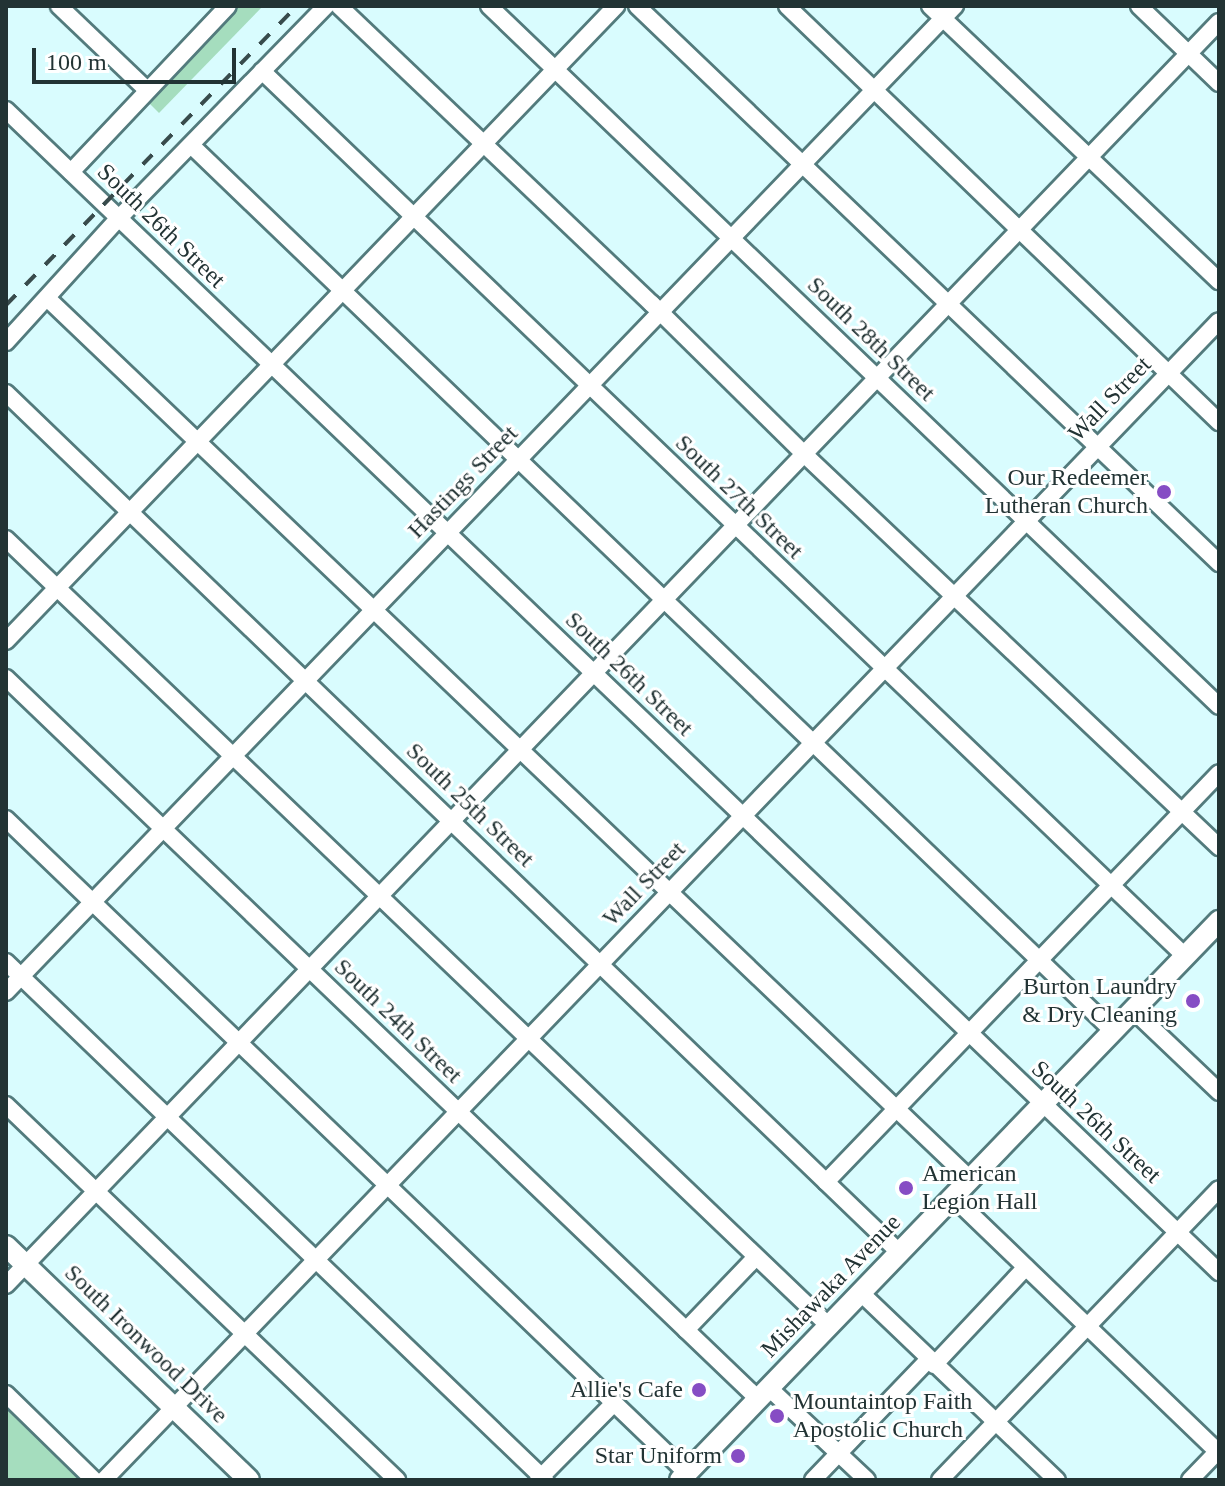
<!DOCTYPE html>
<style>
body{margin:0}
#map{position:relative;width:1225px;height:1486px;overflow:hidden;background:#d9fcfe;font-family:Georgia,serif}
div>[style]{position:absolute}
.green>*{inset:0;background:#a5ddbe}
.roads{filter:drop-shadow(2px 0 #537b7d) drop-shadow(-2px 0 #537b7d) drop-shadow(0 2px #537b7d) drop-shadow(0 -2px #537b7d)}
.minor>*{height:16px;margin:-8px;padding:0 8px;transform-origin:8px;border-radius:8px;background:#fff}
.major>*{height:20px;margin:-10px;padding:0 10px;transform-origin:10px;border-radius:10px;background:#fff}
.rail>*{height:4px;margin-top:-2px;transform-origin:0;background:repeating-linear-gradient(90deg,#384b4c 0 14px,transparent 0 28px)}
.dots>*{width:22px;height:22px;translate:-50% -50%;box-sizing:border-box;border:4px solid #fff;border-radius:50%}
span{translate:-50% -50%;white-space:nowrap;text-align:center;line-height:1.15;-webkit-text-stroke:6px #fff;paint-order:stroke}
.street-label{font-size:24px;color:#223334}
.poi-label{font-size:24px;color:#223334}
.right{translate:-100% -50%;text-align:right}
.left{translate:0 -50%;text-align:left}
.frame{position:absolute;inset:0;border:8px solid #223334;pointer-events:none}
.scale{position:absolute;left:32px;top:48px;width:204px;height:36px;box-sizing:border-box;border:4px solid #223334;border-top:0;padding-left:10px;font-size:24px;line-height:28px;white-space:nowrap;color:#223334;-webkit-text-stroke:6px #fff;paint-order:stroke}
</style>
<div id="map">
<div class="green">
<i style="clip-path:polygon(232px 6px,263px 6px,159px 113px,143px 97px)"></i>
<i style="clip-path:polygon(6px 1405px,86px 1480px,6px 1480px)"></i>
</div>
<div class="roads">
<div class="minor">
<i style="left:59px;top:6px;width:122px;rotate:43.7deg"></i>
<i style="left:339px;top:6px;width:432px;rotate:43.6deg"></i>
<i style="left:652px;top:304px;width:214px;rotate:44.6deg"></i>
<i style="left:804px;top:454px;width:572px;rotate:43.44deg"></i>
<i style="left:489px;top:6px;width:1011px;rotate:43.8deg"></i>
<i style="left:637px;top:6px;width:806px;rotate:43.74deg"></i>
<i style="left:787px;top:6px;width:600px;rotate:43.92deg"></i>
<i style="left:930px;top:6px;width:399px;rotate:43.6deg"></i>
<i style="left:1139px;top:6px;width:111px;rotate:43.9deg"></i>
<i style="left:262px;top:71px;width:1279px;rotate:43.8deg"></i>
<i style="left:6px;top:110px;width:1680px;rotate:43.77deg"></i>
<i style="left:191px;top:145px;width:1279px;rotate:43.86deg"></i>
<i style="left:71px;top:172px;width:228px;rotate:-46.6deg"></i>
<i style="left:47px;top:298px;width:1276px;rotate:43.67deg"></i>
<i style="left:6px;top:342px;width:166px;rotate:-47.7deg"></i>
<i style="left:118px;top:219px;width:298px;rotate:-45.7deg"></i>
<i style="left:6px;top:393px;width:1240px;rotate:43.89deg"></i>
<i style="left:6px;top:539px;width:1139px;rotate:43.72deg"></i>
<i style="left:6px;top:641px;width:881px;rotate:-46.15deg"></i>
<i style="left:6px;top:678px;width:1042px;rotate:43.79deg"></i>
<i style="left:6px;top:819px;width:944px;rotate:43.84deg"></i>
<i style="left:6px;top:962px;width:748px;rotate:43.86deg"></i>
<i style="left:6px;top:992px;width:1369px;rotate:-46.1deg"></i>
<i style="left:1133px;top:1010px;width:119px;rotate:43.6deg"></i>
<i style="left:6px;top:1105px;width:542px;rotate:43.8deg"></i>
<i style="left:826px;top:1182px;width:567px;rotate:-46.14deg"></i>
<i style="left:953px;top:1197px;width:369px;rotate:43.9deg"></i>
<i style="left:6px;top:1285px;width:1751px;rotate:-46.16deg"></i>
<i style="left:861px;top:1293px;width:271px;rotate:43.7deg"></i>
<i style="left:686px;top:1330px;width:101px;rotate:-46.2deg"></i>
<i style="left:934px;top:1365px;width:134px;rotate:-46.8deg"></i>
<i style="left:769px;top:1388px;width:134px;rotate:43.2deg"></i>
<i style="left:6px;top:1394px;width:123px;rotate:44.3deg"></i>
<i style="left:104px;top:1480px;width:1608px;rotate:-46.11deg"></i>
<i style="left:538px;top:1480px;width:107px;rotate:-45.4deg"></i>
<i style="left:813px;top:1480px;width:168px;rotate:-46.2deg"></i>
<i style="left:940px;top:1480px;width:403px;rotate:-46.2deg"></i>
<i style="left:1190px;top:1480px;width:42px;rotate:-46deg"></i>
</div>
<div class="major">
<i style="left:6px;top:1246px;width:337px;rotate:43.9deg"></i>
<i style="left:680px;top:1480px;width:777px;rotate:-46.04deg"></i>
</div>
</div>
<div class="rail">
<i style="left:6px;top:305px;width:417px;rotate:-45.8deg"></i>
</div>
<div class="dots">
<i style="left:1164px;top:492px;background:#864dc4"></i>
<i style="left:1193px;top:1001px;background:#864dc4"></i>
<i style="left:906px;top:1188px;background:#864dc4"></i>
<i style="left:699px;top:1390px;background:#864dc4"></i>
<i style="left:777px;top:1416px;background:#864dc4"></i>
<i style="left:738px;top:1456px;background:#864dc4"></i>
</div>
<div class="street-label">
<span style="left:161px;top:226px;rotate:44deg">South 26th Street</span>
<span style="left:871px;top:339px;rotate:44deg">South 28th Street</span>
<span style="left:1110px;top:399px;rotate:-46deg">Wall Street</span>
<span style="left:463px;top:482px;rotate:-46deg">Hastings Street</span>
<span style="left:739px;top:497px;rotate:44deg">South 27th Street</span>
<span style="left:629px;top:674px;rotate:44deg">South 26th Street</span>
<span style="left:470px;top:805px;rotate:44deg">South 25th Street</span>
<span style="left:644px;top:884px;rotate:-46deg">Wall Street</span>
<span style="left:398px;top:1021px;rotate:44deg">South 24th Street</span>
<span style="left:1096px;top:1122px;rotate:43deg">South 26th Street</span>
<span style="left:831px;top:1286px;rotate:-46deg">Mishawaka Avenue</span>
<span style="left:146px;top:1344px;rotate:44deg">South Ironwood Drive</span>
</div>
<div class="poi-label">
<span class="right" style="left:1148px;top:492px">Our Redeemer<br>Lutheran Church</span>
<span class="right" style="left:1177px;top:1001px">Burton Laundry<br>&amp; Dry Cleaning</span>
<span class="left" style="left:922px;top:1188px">American<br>Legion Hall</span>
<span class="right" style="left:683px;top:1390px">Allie's Cafe</span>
<span class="left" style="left:793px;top:1416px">Mountaintop Faith<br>Apostolic Church</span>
<span class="right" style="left:722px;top:1456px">Star Uniform</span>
</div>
<div class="frame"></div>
<div class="scale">100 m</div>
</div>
